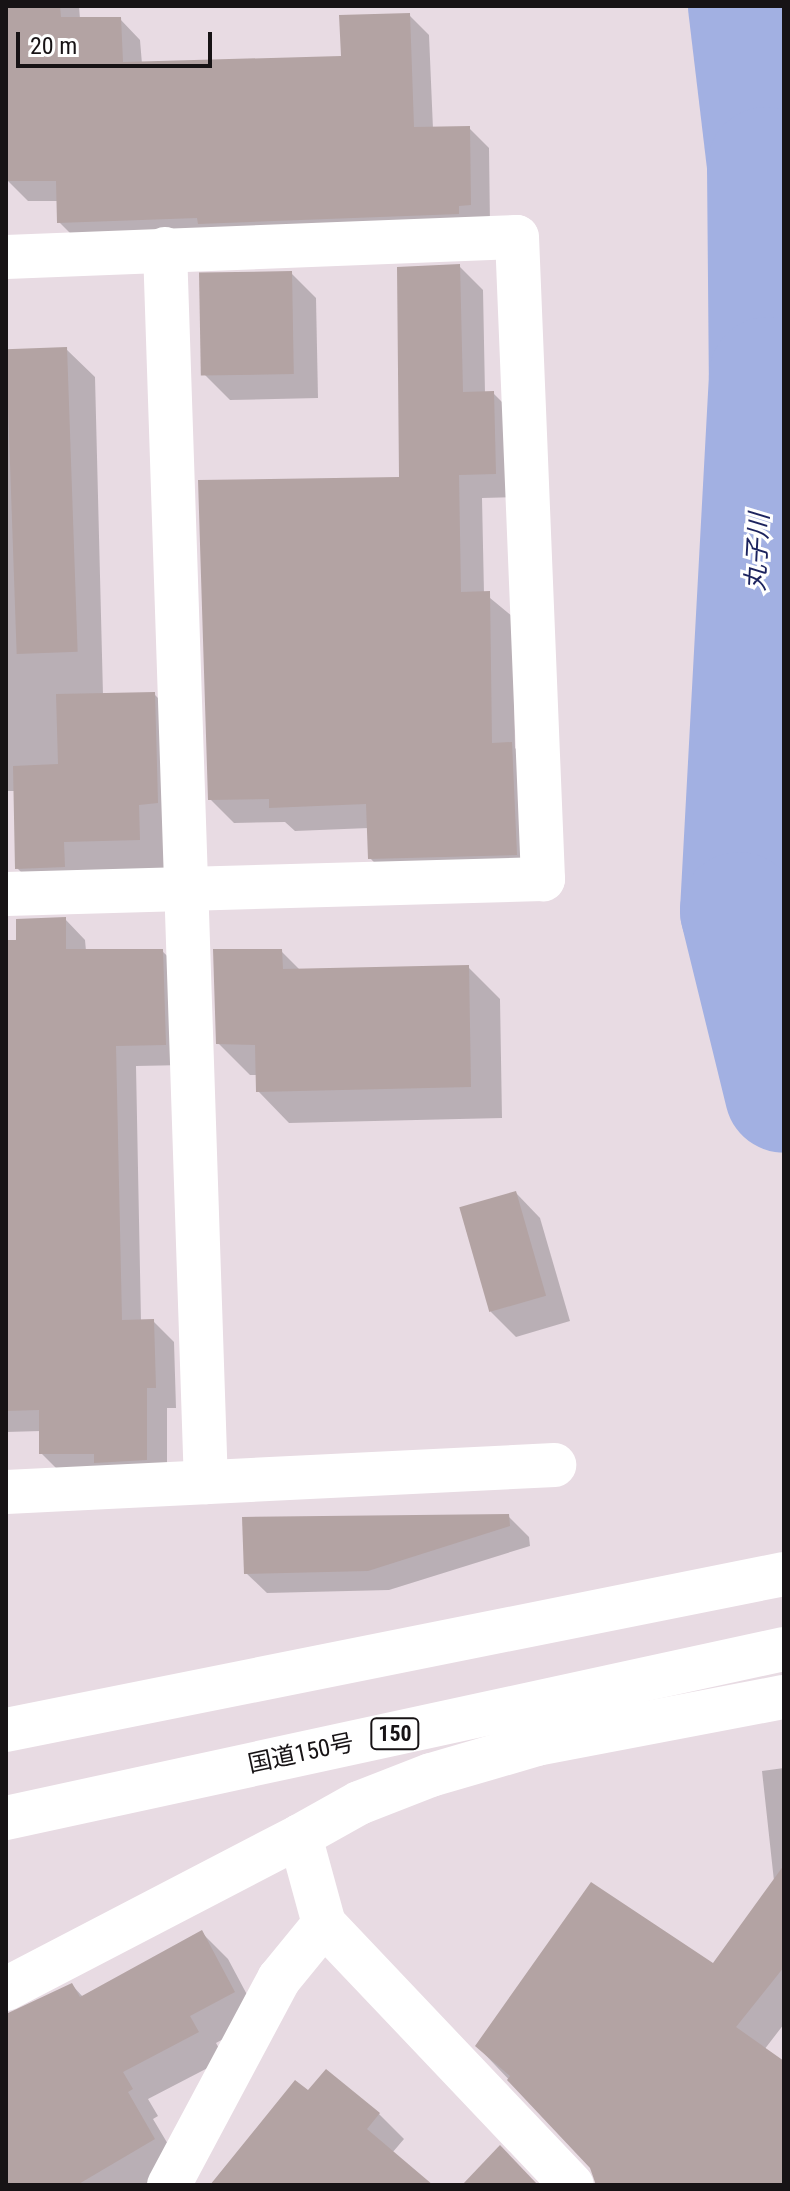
<!DOCTYPE html>
<meta charset="utf-8">
<style>
body{margin:0}
#map{position:relative;width:790px;height:2191px;overflow:hidden;background:#e8dbe3;font-family:"Roboto Condensed","Noto Sans JP",sans-serif}
div>[style]{position:absolute}
.shadow>*{inset:0;background:#0003}
.river>*{height:118px;margin:-59px;padding:0 59px;transform-origin:59px;border-radius:59px;background:#a2b0e2}
.building>*{inset:0;background:#b3a3a3;transform-origin:0 0}
.minor>*{height:44px;margin:-22px;padding:0 22px;transform-origin:22px;border-radius:22px;background:#fff}
.trunk>*{height:44px;margin:-22px;padding:0 22px;transform-origin:22px;border-radius:22px;background:#fff}
span{translate:-50% -50%;white-space:nowrap;text-align:center;line-height:1.15;-webkit-text-stroke:6px #fff;paint-order:stroke}
.shield-label span{padding:2px 6px;background:#fff;border:2px solid;border-radius:6px;-webkit-text-stroke-width:0}
.shield-label{font-size:22px;color:#171315;font-weight:700}
.street-label{font-size:24px;color:#171315}
.water-label{font-size:26px;color:#1c235e;font-style:italic}
.frame{position:absolute;inset:0;border:8px solid #171315;pointer-events:none}
.scale{position:absolute;left:16px;top:32px;width:196px;height:36px;box-sizing:border-box;border:4px solid #171315;border-top:0;padding-left:10px;font-size:24px;line-height:28px;white-space:nowrap;color:#171315;-webkit-text-stroke:6px #fff;paint-order:stroke}
</style>
<div id="map">
<div class="shadow">
<i style="clip-path:polygon(6px 6px,79px 6px,80px 19px,120px 19px,140px 40px,142px 64px,343px 58px,409px 15px,429px 35px,433px 129px,469px 128px,489px 148px,490px 225px,79px 242px,59px 222px,58px 201px,28px 201px,7px 180px)"></i>
<i style="clip-path:polygon(459px 266px,483px 290px,485px 393px,493px 393px,517px 417px,519px 497px,482px 498px,484px 593px,513px 617px,515px 748px,536px 768px,540px 878px,393px 882px,370px 858px,369px 828px,295px 831px,285px 822px,234px 823px,210px 799px,401px 479px)"></i>
<i style="clip-path:polygon(291px 273px,316px 298px,318px 398px,230px 400px,205px 375px)"></i>
<i style="clip-path:polygon(66px 349px,95px 377px,103px 695px,154px 694px,182px 722px,168px 868px,45px 896px,17px 868px,16px 791px,6px 791px,6px 350px)"></i>
<i style="clip-path:polygon(65px 919px,85px 940px,86px 951px,162px 951px,183px 971px,186px 1065px,136px 1066px,141px 1322px,153px 1321px,174px 1342px,176px 1408px,167px 1408px,167px 1480px,62px 1474px,41px 1453px,41px 1431px,6px 1432px,6px 944px)"></i>
<i style="clip-path:polygon(281px 951px,301px 971px,468px 967px,500px 999px,502px 1118px,289px 1123px,258px 1091px,257px 1075px,250px 1075px,218px 1043px)"></i>
<i style="clip-path:polygon(516px 1193px,540px 1218px,570px 1321px,516px 1337px,491px 1312px)"></i>
<i style="clip-path:polygon(508px 1516px,529px 1537px,530px 1546px,389px 1590px,267px 1593px,246px 1573px)"></i>
<i style="clip-path:polygon(784px 1768px,784px 2024px,764px 2050px,784px 2065px,784px 2185px,596px 2185px,592px 2167px,477px 2046px,714px 1966px,774px 1881px,762px 1771px)"></i>
<i style="clip-path:polygon(202px 1933px,228px 1959px,260px 2019px,216px 2043px,225px 2059px,148px 2099px,158px 2116px,153px 2119px,181px 2166px,149px 2185px,6px 2185px,6px 2020px,72px 1985px,83px 1997px)"></i>
<i style="clip-path:polygon(308px 2093px,379px 2114px,404px 2139px,392px 2153px,414px 2185px,213px 2185px)"></i>
</div>
<div class="river">
<i style="left:747px;top:6px;width:161px;rotate:83.2deg"></i>
<i style="left:766px;top:166px;width:210px;rotate:89.5deg"></i>
<i style="left:768px;top:376px;width:536px;rotate:93.1deg"></i>
<i style="left:739px;top:911px;width:188px;rotate:76.2deg"></i>
</div>
<div class="building">
<i style="clip-path:polygon(6px 6px,60px 6px,61px 17px,121px 17px,123px 62px,341px 56px,339px 15px,410px 13px,414px 127px,470px 126px,471px 205px,459px 206px,459px 214px,198px 224px,197px 218px,57px 223px,56px 181px,6px 181px)"></i>
<i style="clip-path:polygon(460px 264px,463px 392px,494px 391px,496px 474px,459px 475px,461px 592px,490px 591px,492px 743px,512px 742px,517px 855px,368px 859px,366px 804px,269px 808px,269px 799px,208px 800px,198px 480px,399px 477px,397px 267px)"></i>
<i style="left:292px;top:271px;width:103px;height:93px;rotate:89deg"></i>
<i style="left:67px;top:347px;width:305px;height:61px;rotate:88deg"></i>
<i style="clip-path:polygon(155px 692px,158px 803px,139px 805px,140px 840px,64px 842px,65px 867px,15px 869px,13px 766px,58px 764px,56px 694px)"></i>
<i style="clip-path:polygon(66px 917px,66px 949px,163px 949px,166px 1045px,116px 1046px,122px 1320px,154px 1319px,156px 1388px,147px 1388px,147px 1460px,94px 1463px,94px 1454px,39px 1454px,39px 1410px,6px 1411px,6px 940px,16px 940px,16px 919px)"></i>
<i style="clip-path:polygon(213px 949px,282px 949px,283px 969px,469px 965px,471px 1087px,256px 1092px,255px 1045px,216px 1044px)"></i>
<i style="left:516px;top:1191px;width:109px;height:59px;rotate:74deg"></i>
<i style="clip-path:polygon(509px 1514px,510px 1526px,368px 1571px,244px 1574px,242px 1517px)"></i>
<i style="clip-path:polygon(784px 1865px,784px 1967px,736px 2027px,784px 2061px,784px 2185px,596px 2185px,590px 2168px,507px 2080px,510px 2076px,475px 2046px,591px 1882px,713px 1963px)"></i>
<i style="clip-path:polygon(202px 1930px,235px 1992px,190px 2016px,199px 2032px,123px 2072px,133px 2089px,128px 2092px,155px 2139px,77px 2185px,6px 2185px,6px 2014px,72px 1983px,80px 1997px)"></i>
<i style="clip-path:polygon(326px 2069px,380px 2113px,367px 2129px,433px 2185px,210px 2185px,295px 2080px,308px 2090px)"></i>
<i style="clip-path:polygon(500px 2145px,538px 2185px,462px 2185px)"></i>
</div>
<div class="minor">
<i style="left:165px;top:249px;width:1234px;rotate:88.1deg"></i>
<i style="left:6px;top:257px;width:511px;rotate:-2.24deg"></i>
<i style="left:517px;top:237px;width:643px;rotate:87.68deg"></i>
<i style="left:543px;top:879px;width:537px;rotate:178.4deg"></i>
<i style="left:6px;top:1492px;width:549px;rotate:-2.82deg"></i>
<i style="left:300px;top:1836px;width:68px;rotate:-29.2deg"></i>
<i style="left:359px;top:1803px;width:77px;rotate:-21.3deg"></i>
<i style="left:431px;top:1775px;width:110px;rotate:-16.3deg"></i>
<i style="left:537px;top:1744px;width:251px;rotate:-10.8deg"></i>
<i style="left:6px;top:1989px;width:331px;rotate:-27.5deg"></i>
<i style="left:300px;top:1836px;width:91px;rotate:74.7deg"></i>
<i style="left:169px;top:2185px;width:234px;rotate:-61.9deg"></i>
<i style="left:279px;top:1979px;width:71px;rotate:-50.7deg"></i>
<i style="left:324px;top:1924px;width:360px;rotate:46.5deg"></i>
</div>
<div class="trunk">
<i style="left:6px;top:1730px;width:793px;rotate:-11.34deg"></i>
<i style="left:6px;top:1818px;width:796px;rotate:-12.26deg"></i>
</div>
<div class="shield-label">
<span style="left:395px;top:1734px">150</span>
</div>
<div class="street-label">
<span style="left:301px;top:1754px;rotate:-12deg">国道150号</span>
</div>
<div class="water-label">
<span style="left:758px;top:552px;rotate:-87deg">丸子川</span>
</div>
<div class="frame"></div>
<div class="scale">20 m</div>
</div>
